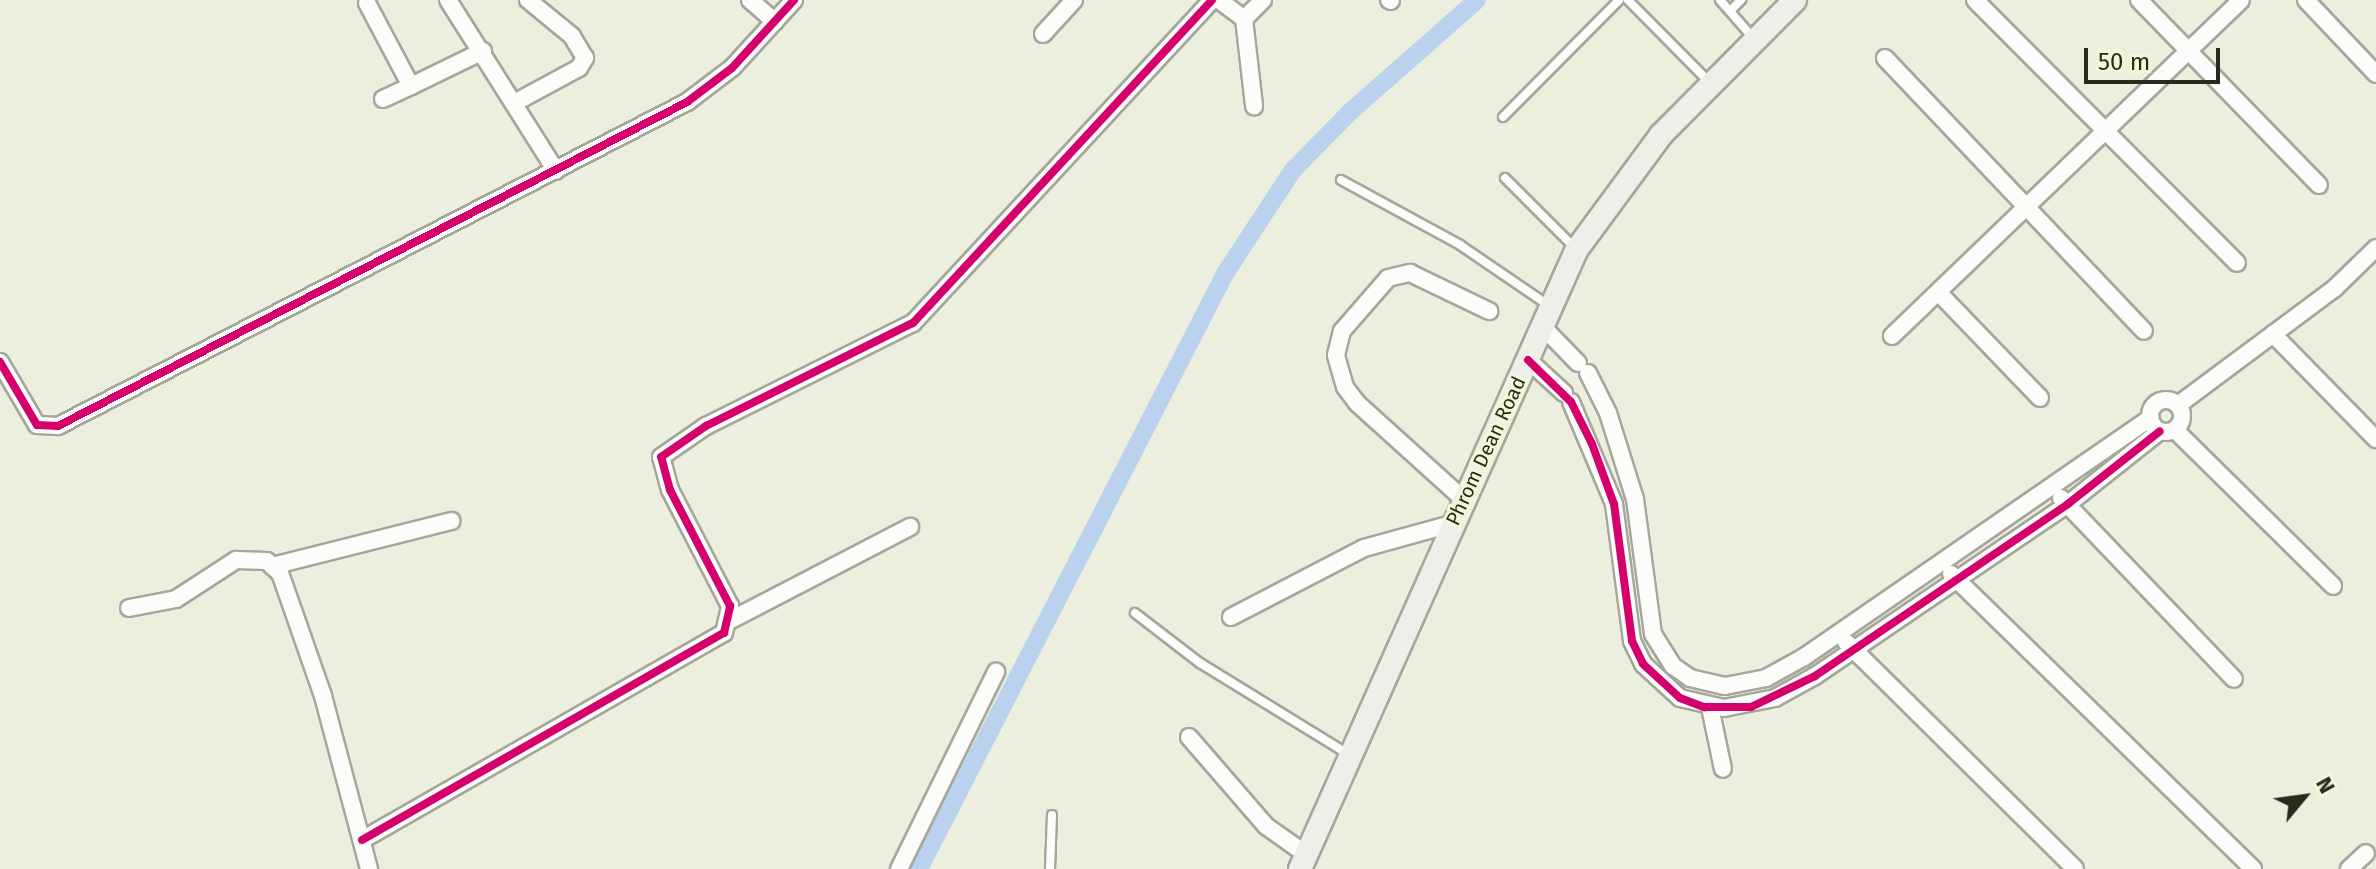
<!DOCTYPE html>
<style>
body{margin:0}
#map{position:relative;width:2376px;height:869px;overflow:hidden;background:#edefde;font-family:"Fira Sans",sans-serif}
div>[style]{position:absolute}
.canal>*{height:18px;margin:-9px;padding:0 9px;transform-origin:9px;border-radius:9px;background:#bbd2ef}
.roads{filter:drop-shadow(2px 0 #a6a79a) drop-shadow(-2px 0 #a6a79a) drop-shadow(0 2px #a6a79a) drop-shadow(0 -2px #a6a79a)}
.service>*{height:8px;margin:-4px;padding:0 4px;transform-origin:4px;border-radius:4px;background:#fcfdfa}
.minor>*{height:16px;margin:-8px;padding:0 8px;transform-origin:8px;border-radius:8px;background:#fcfdfa}
.minor>.ring{margin:-8px;padding:0;box-sizing:content-box;background:none;border:16px solid #fcfdfa;border-radius:50%}
.secondary>*{height:22px;margin:-11px;padding:0 11px;transform-origin:11px;border-radius:11px;background:#efefe9}
.cycleway>*{height:8px;margin:-4px;padding:0 4px;transform-origin:4px;border-radius:4px;background:#d6006c}
span{translate:-50% -50%;white-space:nowrap;text-align:center;line-height:1.15;-webkit-text-stroke:6px #f3f6d7;paint-order:stroke}
.street-label{font-size:20px;color:#292a1e}
.north{position:absolute;left:2264px;top:757px;width:80px;height:80px;-webkit-text-stroke:6px #f3f6d7;paint-order:stroke;rotate:61deg;font-size:22px;font-weight:700;line-height:32px;text-align:center;color:#292a1e}
.north::after{content:'';display:block;margin:auto;width:28px;height:36px;background:#292a1e;clip-path:polygon(50% 0,100% 100%,50% 72%,0 100%)}
.scale{position:absolute;left:2084px;top:48px;width:136px;height:36px;box-sizing:border-box;border:4px solid #292a1e;border-top:0;padding-left:10px;font-size:24px;line-height:28px;white-space:nowrap;color:#292a1e;-webkit-text-stroke:6px #f3f6d7;paint-order:stroke}
</style>
<div id="map">
<div class="canal">
<i style="left:919px;top:869px;width:671px;rotate:-62.79deg"></i>
<i style="left:1226px;top:272px;width:122px;rotate:-56.7deg"></i>
<i style="left:1293px;top:170px;width:81px;rotate:-45.5deg"></i>
<i style="left:1350px;top:112px;width:169px;rotate:-41.4deg"></i>
</div>
<div class="roads">
<div class="service">
<i style="left:1628px;top:0;width:117px;rotate:45.3deg"></i>
<i style="left:1720px;top:0;width:52px;rotate:48.9deg"></i>
<i style="left:1730px;top:11px;width:16px;rotate:-45deg"></i>
<i style="left:1503px;top:117px;width:165px;rotate:-45.2deg"></i>
<i style="left:1505px;top:178px;width:100px;rotate:45deg"></i>
<i style="left:1341px;top:180px;width:136px;rotate:28.6deg"></i>
<i style="left:1460px;top:245px;width:107px;rotate:34.3deg"></i>
<i style="left:1135px;top:613px;width:82px;rotate:37.6deg"></i>
<i style="left:1200px;top:663px;width:174px;rotate:31.6deg"></i>
<i style="left:1050px;top:869px;width:54px;rotate:-87.9deg"></i>
</div>
<div class="minor">
<i style="left:448px;top:0;width:202px;rotate:57.7deg"></i>
<i style="left:750px;top:0;width:33px;rotate:41deg"></i>
<i style="left:1219px;top:0;width:31px;rotate:37deg"></i>
<i style="left:1389px;top:0;width:2px;rotate:27deg"></i>
<i style="left:1975px;top:0;width:371px;rotate:45.1deg"></i>
<i style="left:2139px;top:0;width:258px;rotate:45.8deg"></i>
<i style="left:2306px;top:0;width:102px;rotate:46.6deg"></i>
<i style="left:367px;top:3px;width:94px;rotate:62.1deg"></i>
<i style="left:411px;top:86px;width:80px;rotate:-25.9deg"></i>
<i style="left:1244px;top:19px;width:88px;rotate:83.4deg"></i>
<i style="left:1244px;top:19px;width:27px;rotate:-45deg"></i>
<i style="left:1043px;top:34px;width:46px;rotate:-47.6deg"></i>
<i style="left:1885px;top:58px;width:376px;rotate:46.5deg"></i>
<i style="left:383px;top:99px;width:31px;rotate:-25deg"></i>
<i style="left:516px;top:102px;width:72px;rotate:-28.4deg"></i>
<i style="left:579px;top:68px;width:12px;rotate:-59deg"></i>
<i style="left:585px;top:58px;width:26px;rotate:-121deg"></i>
<i style="left:572px;top:36px;width:57px;rotate:-140.7deg"></i>
<i style="left:1938px;top:292px;width:147px;rotate:46.1deg"></i>
<i style="left:1541px;top:325px;width:53px;rotate:45.8deg"></i>
<i style="left:2273px;top:334px;width:147px;rotate:45.6deg"></i>
<i style="left:1892px;top:336px;width:484px;rotate:-43.9deg"></i>
<i style="left:1528px;top:360px;width:49px;rotate:42.5deg"></i>
<i style="left:0;top:362px;width:73px;rotate:59.6deg"></i>
<i style="left:37px;top:425px;width:21px;rotate:3deg"></i>
<i style="left:58px;top:426px;width:708px;rotate:-27.25deg"></i>
<i style="left:687px;top:102px;width:56px;rotate:-37.1deg"></i>
<i style="left:732px;top:68px;width:92px;rotate:-47.6deg"></i>
<i style="left:1588px;top:373px;width:45px;rotate:63.4deg"></i>
<i style="left:1608px;top:413px;width:90px;rotate:72.6deg"></i>
<i style="left:1635px;top:499px;width:136px;rotate:82.4deg"></i>
<i style="left:1653px;top:634px;width:38px;rotate:58deg"></i>
<i style="left:1673px;top:666px;width:21px;rotate:35deg"></i>
<i style="left:1690px;top:678px;width:36px;rotate:13deg"></i>
<i style="left:1725px;top:686px;width:42px;rotate:-11deg"></i>
<i style="left:1766px;top:678px;width:43px;rotate:-28.9deg"></i>
<i style="left:1804px;top:657px;width:421px;rotate:-34.6deg"></i>
<i class="ring" style="left:2150px;top:400px;width:16px;height:16px"></i>
<i style="left:1571px;top:402px;width:111px;rotate:67.1deg"></i>
<i style="left:1614px;top:504px;width:138px;rotate:82.5deg"></i>
<i style="left:1632px;top:641px;width:25px;rotate:64deg"></i>
<i style="left:1643px;top:664px;width:50px;rotate:42.6deg"></i>
<i style="left:1680px;top:698px;width:45px;rotate:12.8deg"></i>
<i style="left:1724px;top:708px;width:52px;rotate:-11.1deg"></i>
<i style="left:1775px;top:698px;width:46px;rotate:-28.8deg"></i>
<i style="left:1815px;top:676px;width:306px;rotate:-34.2deg"></i>
<i style="left:2068px;top:504px;width:117px;rotate:-38.4deg"></i>
<i style="left:2178px;top:405px;width:196px;rotate:-36.7deg"></i>
<i style="left:2335px;top:288px;width:57px;rotate:-44.3deg"></i>
<i style="left:2175px;top:430px;width:222px;rotate:44.6deg"></i>
<i style="left:1462px;top:498px;width:142px;rotate:-137.9deg"></i>
<i style="left:1357px;top:403px;width:20px;rotate:-127deg"></i>
<i style="left:1345px;top:387px;width:33px;rotate:-106deg"></i>
<i style="left:1336px;top:355px;width:25px;rotate:-76deg"></i>
<i style="left:1342px;top:331px;width:70px;rotate:-49deg"></i>
<i style="left:1388px;top:278px;width:23px;rotate:-13deg"></i>
<i style="left:1410px;top:273px;width:88px;rotate:25.7deg"></i>
<i style="left:2061px;top:498px;width:250px;rotate:46.3deg"></i>
<i style="left:272px;top:566px;width:185px;rotate:-14.1deg"></i>
<i style="left:1951px;top:574px;width:422px;rotate:44.3deg"></i>
<i style="left:129px;top:608px;width:48px;rotate:-10.8deg"></i>
<i style="left:176px;top:599px;width:72px;rotate:-33deg"></i>
<i style="left:236px;top:560px;width:31px;rotate:2deg"></i>
<i style="left:267px;top:561px;width:18px;rotate:43deg"></i>
<i style="left:280px;top:573px;width:130px;rotate:70.7deg"></i>
<i style="left:323px;top:696px;width:179px;rotate:75.1deg"></i>
<i style="left:1231px;top:617px;width:150px;rotate:-27.4deg"></i>
<i style="left:1364px;top:548px;width:90px;rotate:-15.4deg"></i>
<i style="left:731px;top:620px;width:202px;rotate:-27.5deg"></i>
<i style="left:1846px;top:642px;width:322px;rotate:44.7deg"></i>
<i style="left:1710px;top:707px;width:63px;rotate:78.2deg"></i>
<i style="left:1189px;top:737px;width:118px;rotate:49.1deg"></i>
<i style="left:1266px;top:826px;width:50px;rotate:35.3deg"></i>
<i style="left:362px;top:840px;width:417px;rotate:-29.8deg"></i>
<i style="left:724px;top:633px;width:28px;rotate:-77deg"></i>
<i style="left:730px;top:606px;width:131px;rotate:-117.3deg"></i>
<i style="left:670px;top:490px;width:34px;rotate:-105deg"></i>
<i style="left:661px;top:457px;width:55px;rotate:-34.6deg"></i>
<i style="left:706px;top:426px;width:231px;rotate:-26.5deg"></i>
<i style="left:913px;top:323px;width:440px;rotate:-47.2deg"></i>
<i style="left:899px;top:869px;width:220px;rotate:-63.8deg"></i>
<i style="left:2349px;top:869px;width:23px;rotate:-43deg"></i>
</div>
<div class="secondary">
<i style="left:1300px;top:869px;width:679px;rotate:-65.93deg"></i>
<i style="left:1577px;top:249px;width:142px;rotate:-53.6deg"></i>
<i style="left:1661px;top:135px;width:190px;rotate:-45.2deg"></i>
</div>
</div>
<div class="cycleway">
<i style="left:1528px;top:360px;width:60px;rotate:44.3deg"></i>
<i style="left:1571px;top:402px;width:47px;rotate:63.4deg"></i>
<i style="left:1592px;top:444px;width:64px;rotate:69.9deg"></i>
<i style="left:1614px;top:504px;width:138px;rotate:82.5deg"></i>
<i style="left:1632px;top:641px;width:25px;rotate:64deg"></i>
<i style="left:1643px;top:664px;width:50px;rotate:42.6deg"></i>
<i style="left:1680px;top:698px;width:26px;rotate:21deg"></i>
<i style="left:1704px;top:707px;width:47px"></i>
<i style="left:1751px;top:707px;width:71px;rotate:-25.8deg"></i>
<i style="left:1815px;top:676px;width:306px;rotate:-34.2deg"></i>
<i style="left:2068px;top:504px;width:117px;rotate:-38.4deg"></i>
<i style="left:0;top:362px;width:73px;rotate:59.6deg"></i>
<i style="left:37px;top:425px;width:21px;rotate:3deg"></i>
<i style="left:58px;top:426px;width:708px;rotate:-27.25deg"></i>
<i style="left:687px;top:102px;width:56px;rotate:-37.1deg"></i>
<i style="left:732px;top:68px;width:92px;rotate:-47.6deg"></i>
<i style="left:362px;top:840px;width:417px;rotate:-29.8deg"></i>
<i style="left:724px;top:633px;width:28px;rotate:-77deg"></i>
<i style="left:730px;top:606px;width:131px;rotate:-117.3deg"></i>
<i style="left:670px;top:490px;width:34px;rotate:-105deg"></i>
<i style="left:661px;top:457px;width:55px;rotate:-34.6deg"></i>
<i style="left:706px;top:426px;width:231px;rotate:-26.5deg"></i>
<i style="left:913px;top:323px;width:440px;rotate:-47.2deg"></i>
</div>
<div class="street-label">
<span style="left:1486px;top:451px;rotate:-65deg">Phrom Dean Road</span>
</div>
<div class="north">N</div>
<div class="scale">50 m</div>
</div>
